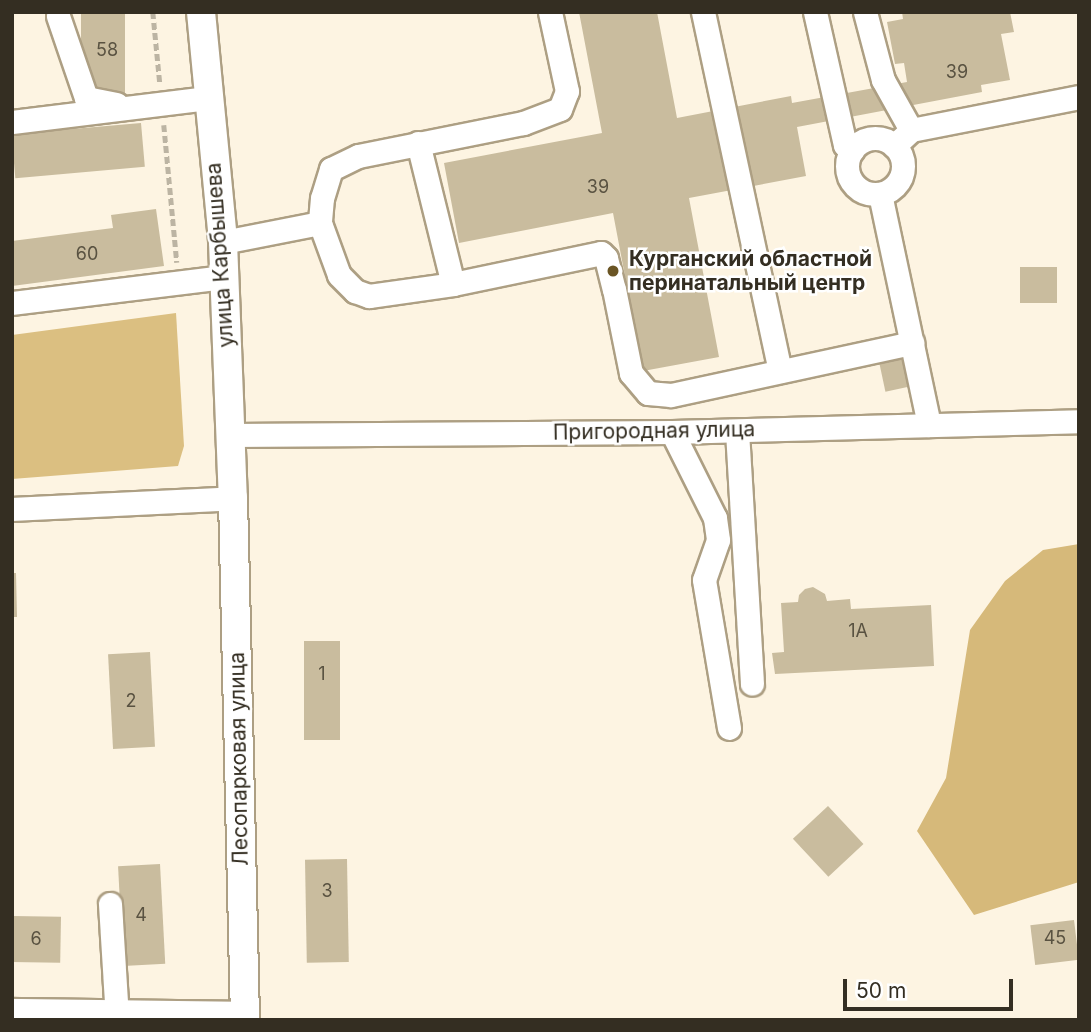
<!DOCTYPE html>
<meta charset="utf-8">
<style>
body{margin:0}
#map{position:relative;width:1091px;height:1032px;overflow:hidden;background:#fdf4e2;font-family:Inter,sans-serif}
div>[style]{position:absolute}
.green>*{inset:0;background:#dbbf81}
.forest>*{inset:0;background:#d6b97a}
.building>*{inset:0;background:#c9bc9e;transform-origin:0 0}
.path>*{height:4.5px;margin-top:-2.25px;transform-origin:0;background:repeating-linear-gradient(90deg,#bcb4a3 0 7px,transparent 0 10.5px)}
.roads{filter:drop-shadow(2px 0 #ad9f83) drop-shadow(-2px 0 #ad9f83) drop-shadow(0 2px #ad9f83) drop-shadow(0 -2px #ad9f83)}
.minor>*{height:23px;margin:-11.5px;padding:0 11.5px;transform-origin:11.5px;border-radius:11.5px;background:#fff}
.minor>.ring{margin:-11.5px;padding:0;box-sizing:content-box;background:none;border:23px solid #fff;border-radius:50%}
.major>*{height:28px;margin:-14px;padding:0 14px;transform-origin:14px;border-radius:14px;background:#fff}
.dots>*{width:19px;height:19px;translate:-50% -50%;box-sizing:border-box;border:4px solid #fff;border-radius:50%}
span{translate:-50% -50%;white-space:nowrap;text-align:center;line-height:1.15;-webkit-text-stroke:5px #fff;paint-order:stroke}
.number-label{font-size:18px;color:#595241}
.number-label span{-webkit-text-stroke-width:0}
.street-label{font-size:21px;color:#342e22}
.poi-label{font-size:21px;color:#342e22;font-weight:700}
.left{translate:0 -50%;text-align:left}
.frame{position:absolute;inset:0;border:14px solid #342e22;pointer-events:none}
.scale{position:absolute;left:843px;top:979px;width:170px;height:32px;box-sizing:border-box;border:4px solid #342e22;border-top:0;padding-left:9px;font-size:21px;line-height:24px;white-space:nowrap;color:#342e22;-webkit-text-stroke:5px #fff;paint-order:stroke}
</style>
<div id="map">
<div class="green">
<i style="clip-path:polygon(176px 313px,184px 446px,178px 466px,12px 479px,12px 335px)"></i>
</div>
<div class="forest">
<i style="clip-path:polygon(1079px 544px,1079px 882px,974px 915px,917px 831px,946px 778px,970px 630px,1005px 581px,1043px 550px)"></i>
</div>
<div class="building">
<i style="left:81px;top:12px;width:44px;height:81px"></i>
<i style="clip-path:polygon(579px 12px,657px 12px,677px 118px,791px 96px,792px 103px,907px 82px,904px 63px,895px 64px,887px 22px,903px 19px,902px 12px,1010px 12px,1014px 32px,1001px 34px,1010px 80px,981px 85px,982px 92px,797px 127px,806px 176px,689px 198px,719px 357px,643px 371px,613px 213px,459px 243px,444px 163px,602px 133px)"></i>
<i style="left:141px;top:123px;width:44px;height:130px;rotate:85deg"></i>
<i style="clip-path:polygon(156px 209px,164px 266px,12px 286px,12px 241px,113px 228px,111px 215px)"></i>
<i style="left:1020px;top:267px;width:37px;height:36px"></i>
<i style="left:904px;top:354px;width:33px;height:26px;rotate:78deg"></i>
<i style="clip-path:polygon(12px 573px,16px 573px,17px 617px,12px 617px)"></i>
<i style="clip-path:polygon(813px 587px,825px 594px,827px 601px,850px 599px,851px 609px,931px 605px,934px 666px,775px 674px,772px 653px,784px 652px,781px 603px,798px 602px,799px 595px,805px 589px)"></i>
<i style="left:340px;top:641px;width:99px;height:36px;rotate:90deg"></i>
<i style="left:150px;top:652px;width:95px;height:42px;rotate:87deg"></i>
<i style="left:828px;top:806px;width:52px;height:48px;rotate:47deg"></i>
<i style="left:347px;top:859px;width:103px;height:42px;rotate:89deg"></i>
<i style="left:160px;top:864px;width:100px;height:42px;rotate:87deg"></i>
<i style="left:12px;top:916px;width:49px;height:46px;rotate:1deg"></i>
<i style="left:1074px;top:920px;width:40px;height:44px;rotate:83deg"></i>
</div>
<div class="path">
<i style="left:153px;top:12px;width:72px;rotate:84.4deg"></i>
<i style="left:164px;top:125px;width:138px;rotate:84.6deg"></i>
</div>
<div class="roads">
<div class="minor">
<i style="left:550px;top:12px;width:81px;rotate:77.9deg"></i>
<i style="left:567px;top:91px;width:19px;rotate:111deg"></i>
<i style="left:560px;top:109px;width:40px;rotate:159deg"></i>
<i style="left:523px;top:123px;width:168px;rotate:168.7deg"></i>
<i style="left:358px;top:156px;width:30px;rotate:154deg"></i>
<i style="left:331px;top:169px;width:30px;rotate:107deg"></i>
<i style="left:322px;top:198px;width:25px;rotate:95deg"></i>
<i style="left:320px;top:223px;width:55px;rotate:69.9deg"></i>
<i style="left:339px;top:275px;width:23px;rotate:45deg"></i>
<i style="left:355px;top:291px;width:15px;rotate:20deg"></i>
<i style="left:369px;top:296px;width:85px;rotate:-8.1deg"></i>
<i style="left:453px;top:284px;width:151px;rotate:-11.8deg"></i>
<i style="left:601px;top:253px;width:7px;rotate:45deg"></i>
<i style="left:606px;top:258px;width:32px;rotate:76deg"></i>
<i style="left:614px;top:289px;width:86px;rotate:78.6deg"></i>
<i style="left:631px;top:373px;width:26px;rotate:50deg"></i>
<i style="left:648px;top:393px;width:23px;rotate:5deg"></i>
<i style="left:671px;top:395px;width:247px;rotate:-12.2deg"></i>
<i style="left:703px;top:12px;width:367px;rotate:77.9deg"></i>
<i style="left:815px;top:12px;width:136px;rotate:77.3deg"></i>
<i style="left:845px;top:145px;width:9px;rotate:36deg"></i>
<i style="left:865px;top:12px;width:70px;rotate:75.2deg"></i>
<i style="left:883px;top:80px;width:57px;rotate:60.8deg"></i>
<i style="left:58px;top:16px;width:87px;rotate:71.1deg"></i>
<i style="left:86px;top:98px;width:31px;rotate:11deg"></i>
<i style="left:12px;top:122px;width:197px;rotate:-7deg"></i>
<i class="ring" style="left:847px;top:138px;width:33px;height:33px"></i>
<i style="left:418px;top:143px;width:145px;rotate:76.1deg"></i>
<i style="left:894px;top:146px;width:23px;rotate:-43deg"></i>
<i style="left:911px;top:130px;width:171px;rotate:-11.1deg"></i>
<i style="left:880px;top:194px;width:236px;rotate:78deg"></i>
<i style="left:223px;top:242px;width:99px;rotate:-11.1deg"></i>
<i style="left:12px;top:303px;width:214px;rotate:-7deg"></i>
<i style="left:737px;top:431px;width:253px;rotate:86.6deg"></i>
<i style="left:672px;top:432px;width:96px;rotate:63.4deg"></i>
<i style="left:715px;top:518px;width:22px;rotate:82deg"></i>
<i style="left:718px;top:540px;width:42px;rotate:109.3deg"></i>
<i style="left:704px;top:580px;width:150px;rotate:80.4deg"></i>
<i style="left:230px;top:435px;width:442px;rotate:-0.4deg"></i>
<i style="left:672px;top:432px;width:407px;rotate:-1.5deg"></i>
<i style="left:12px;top:509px;width:221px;rotate:-2.8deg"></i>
<i style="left:110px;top:904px;width:116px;rotate:86.5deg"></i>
<i style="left:12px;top:1010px;width:232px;rotate:0.7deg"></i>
</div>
<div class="major">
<i style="left:201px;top:12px;width:231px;rotate:84.5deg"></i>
<i style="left:223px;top:242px;width:256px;rotate:87.8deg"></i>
<i style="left:233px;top:498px;width:522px;rotate:88.68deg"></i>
</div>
</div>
<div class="dots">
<i style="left:613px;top:271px;background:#6a5524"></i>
</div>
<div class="number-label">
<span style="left:107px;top:50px">58</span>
<span style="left:957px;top:72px">39</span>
<span style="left:598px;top:187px">39</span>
<span style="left:87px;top:254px">60</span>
<span style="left:858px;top:631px">1А</span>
<span style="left:322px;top:674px">1</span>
<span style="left:131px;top:701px">2</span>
<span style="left:327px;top:891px">3</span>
<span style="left:141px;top:915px">4</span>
<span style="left:1055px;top:938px">45</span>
<span style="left:36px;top:939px">6</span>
</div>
<div class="street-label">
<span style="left:220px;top:255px;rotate:-94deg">улица Карбышева</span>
<span style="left:654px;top:431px;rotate:-1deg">Пригородная улица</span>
<span style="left:239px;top:759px;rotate:-91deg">Лесопарковая улица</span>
</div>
<div class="poi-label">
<span class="left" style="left:629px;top:271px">Курганский областной<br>перинатальный центр</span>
</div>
<div class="frame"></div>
<div class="scale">50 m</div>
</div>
